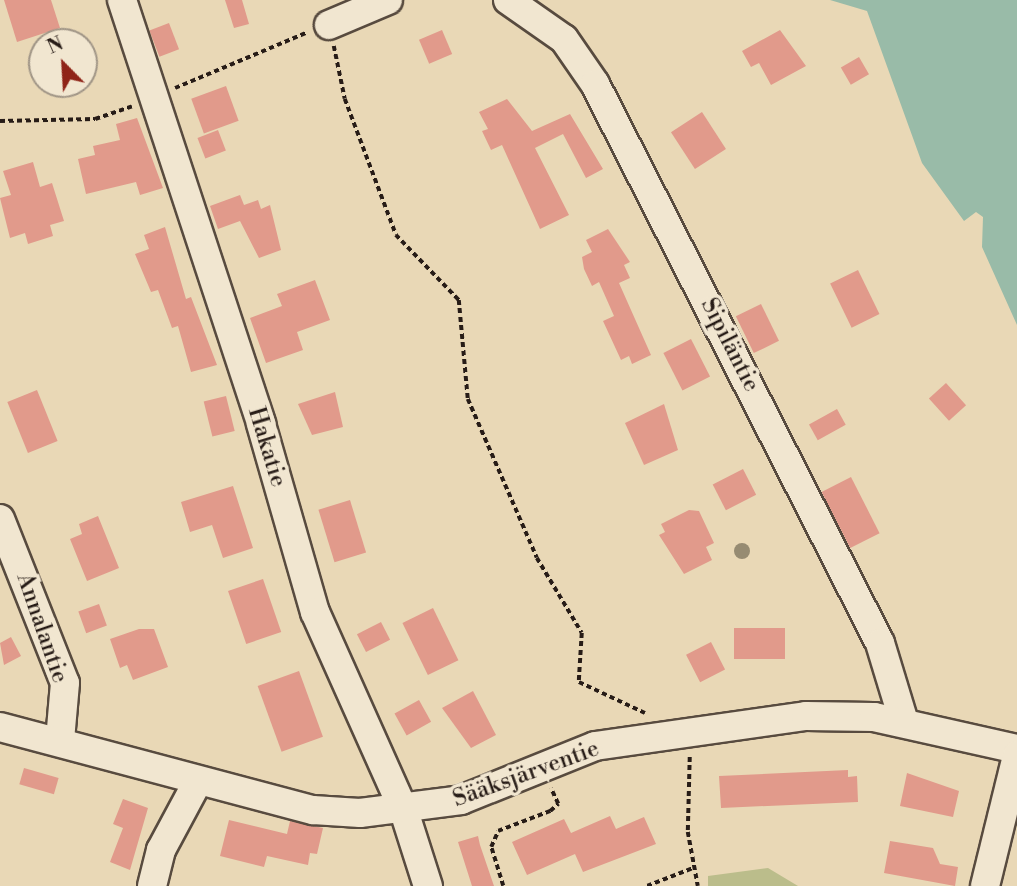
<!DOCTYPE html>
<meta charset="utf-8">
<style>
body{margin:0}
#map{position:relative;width:1017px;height:886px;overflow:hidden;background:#e9d8b6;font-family:"Libre Bodoni",serif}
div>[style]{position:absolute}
.green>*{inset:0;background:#bbbd8b}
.water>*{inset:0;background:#99bba8}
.building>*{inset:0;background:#e19a8b;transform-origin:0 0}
.path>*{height:3.5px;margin-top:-1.75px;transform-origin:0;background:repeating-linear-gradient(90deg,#271c17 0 5px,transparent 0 8.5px)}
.roads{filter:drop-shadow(2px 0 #584b3f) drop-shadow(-2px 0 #584b3f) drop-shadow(0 2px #584b3f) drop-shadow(0 -2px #584b3f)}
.minor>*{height:28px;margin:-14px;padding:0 14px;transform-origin:14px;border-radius:14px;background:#f1e6d0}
.trees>*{width:16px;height:16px;margin:-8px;border-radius:50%;background:#968b72}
span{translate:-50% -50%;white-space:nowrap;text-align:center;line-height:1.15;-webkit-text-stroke:7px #f1e6d0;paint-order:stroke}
.street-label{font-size:23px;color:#271c17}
.north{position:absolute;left:28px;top:28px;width:70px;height:70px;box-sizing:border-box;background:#f1e6d0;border:2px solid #a09586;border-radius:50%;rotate:336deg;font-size:19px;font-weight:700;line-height:28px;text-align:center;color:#271c17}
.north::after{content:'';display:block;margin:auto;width:24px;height:32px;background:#8f2418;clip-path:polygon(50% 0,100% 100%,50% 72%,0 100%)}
</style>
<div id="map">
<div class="green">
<i style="clip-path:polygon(768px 868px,798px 886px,708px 886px,708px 876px)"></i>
</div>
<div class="water">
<i style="clip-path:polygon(830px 0,1017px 0,1017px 325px,982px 247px,983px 217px,976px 212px,964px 221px,922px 163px,867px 11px)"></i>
</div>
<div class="building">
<i style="clip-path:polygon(4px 0,51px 0,60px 28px,17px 42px)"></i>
<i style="clip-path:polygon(225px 0,242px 0,249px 24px,234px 28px)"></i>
<i style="left:169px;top:23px;width:28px;height:21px;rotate:69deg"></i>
<i style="left:442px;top:30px;width:26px;height:25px;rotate:67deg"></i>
<i style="clip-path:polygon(780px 30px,806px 66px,771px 85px,759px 63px,751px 67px,742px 51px)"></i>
<i style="left:859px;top:57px;width:20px;height:21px;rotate:60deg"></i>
<i style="left:226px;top:86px;width:37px;height:37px;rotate:70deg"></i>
<i style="clip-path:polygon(507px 99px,532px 131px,570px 114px,603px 169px,586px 178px,563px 134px,535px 148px,569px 215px,540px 229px,502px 145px,491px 150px,482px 131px,488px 129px,479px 112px)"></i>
<i style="left:702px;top:112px;width:44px;height:37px;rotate:57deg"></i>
<i style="clip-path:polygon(137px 118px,163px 188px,140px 195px,136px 182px,86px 194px,78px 159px,95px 155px,93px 146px,120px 140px,116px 124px)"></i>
<i style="left:218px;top:130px;width:22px;height:22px;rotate:69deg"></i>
<i style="clip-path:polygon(33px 162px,40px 187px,52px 183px,64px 221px,50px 225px,53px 236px,28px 244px,25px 233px,10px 238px,0 198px,11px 195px,3px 171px)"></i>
<i style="clip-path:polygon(240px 195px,244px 205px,258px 200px,261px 209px,270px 205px,281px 250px,259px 258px,240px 221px,218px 229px,210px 206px)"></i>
<i style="clip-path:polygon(165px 227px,186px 299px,191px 297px,217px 365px,191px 372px,178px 326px,172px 328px,158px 290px,151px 292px,135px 254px,149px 249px,144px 235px)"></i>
<i style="clip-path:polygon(608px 229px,630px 262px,624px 265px,630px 278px,619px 283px,651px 355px,632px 364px,629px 356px,621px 360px,603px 321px,614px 316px,599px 282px,592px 286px,584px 269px,582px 257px,592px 252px,586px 240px)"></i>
<i style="left:858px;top:270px;width:49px;height:31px;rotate:64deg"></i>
<i style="clip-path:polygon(315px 280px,330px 320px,297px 332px,303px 350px,266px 363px,250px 318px,282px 306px,277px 294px)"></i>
<i style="left:761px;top:304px;width:41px;height:28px;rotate:64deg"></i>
<i style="left:691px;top:339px;width:42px;height:31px;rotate:63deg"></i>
<i style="left:946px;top:383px;width:30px;height:23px;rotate:48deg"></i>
<i style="left:37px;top:390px;width:55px;height:32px;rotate:68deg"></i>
<i style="clip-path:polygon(335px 392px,343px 427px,312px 435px,298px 404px)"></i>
<i style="left:226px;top:396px;width:36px;height:23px;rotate:76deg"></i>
<i style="clip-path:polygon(664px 404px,678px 450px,644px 465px,625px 423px)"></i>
<i style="left:837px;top:409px;width:18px;height:32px;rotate:61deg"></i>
<i style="left:743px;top:469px;width:29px;height:34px;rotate:63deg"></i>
<i style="left:851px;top:477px;width:63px;height:33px;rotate:63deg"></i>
<i style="clip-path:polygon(233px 486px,253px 548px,223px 558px,212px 525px,190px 532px,181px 502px)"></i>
<i style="left:350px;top:500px;width:55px;height:33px;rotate:73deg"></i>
<i style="clip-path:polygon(689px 510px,699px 511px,714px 543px,706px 547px,712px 560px,684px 574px,659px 535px,665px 532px,661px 524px)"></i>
<i style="clip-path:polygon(98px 516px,119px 568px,87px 581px,70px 539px,82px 534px,79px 524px)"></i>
<i style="left:263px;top:579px;width:56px;height:37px;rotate:71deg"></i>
<i style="left:99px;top:604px;width:23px;height:22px;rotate:70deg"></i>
<i style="left:433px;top:608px;width:58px;height:34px;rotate:64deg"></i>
<i style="left:381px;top:622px;width:20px;height:27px;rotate:63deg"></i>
<i style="left:734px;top:628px;width:51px;height:31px"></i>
<i style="clip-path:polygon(139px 629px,154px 629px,168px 667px,133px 680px,127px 665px,120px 668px,110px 639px)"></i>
<i style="clip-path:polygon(11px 637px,21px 656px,4px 665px,0 643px)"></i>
<i style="left:711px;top:642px;width:31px;height:28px;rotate:63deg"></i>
<i style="left:299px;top:671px;width:70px;height:44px;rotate:70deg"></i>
<i style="clip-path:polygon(473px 691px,496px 735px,471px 748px,442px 708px)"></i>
<i style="left:419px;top:700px;width:25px;height:28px;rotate:61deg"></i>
<i style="left:24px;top:768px;width:36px;height:17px;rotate:16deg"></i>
<i style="clip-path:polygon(848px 770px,848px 777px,857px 776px,858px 802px,721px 808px,719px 776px)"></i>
<i style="clip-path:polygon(907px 773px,959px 791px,953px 817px,900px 806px)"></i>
<i style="clip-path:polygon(123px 799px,148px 808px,130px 870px,110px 862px,123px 828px,113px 824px)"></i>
<i style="clip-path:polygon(610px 816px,616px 829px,644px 817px,656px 844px,583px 872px,575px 854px,527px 875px,512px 842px,564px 819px,571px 833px)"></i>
<i style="clip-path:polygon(229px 820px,287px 834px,290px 821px,323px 828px,317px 854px,310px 853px,308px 865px,267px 856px,264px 867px,220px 856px)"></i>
<i style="clip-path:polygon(478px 836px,480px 845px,494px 886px,472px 886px,458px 842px)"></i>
<i style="clip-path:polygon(890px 841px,933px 848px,940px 864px,958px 867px,955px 886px,884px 873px)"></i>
</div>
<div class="path">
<i style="left:334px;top:46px;width:54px;rotate:78.3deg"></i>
<i style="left:345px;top:99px;width:145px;rotate:69.4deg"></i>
<i style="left:396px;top:235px;width:91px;rotate:45.9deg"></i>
<i style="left:459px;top:300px;width:99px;rotate:84.8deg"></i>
<i style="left:468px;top:399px;width:173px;rotate:66.5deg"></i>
<i style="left:537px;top:558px;width:87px;rotate:59deg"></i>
<i style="left:582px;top:633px;width:49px;rotate:93.5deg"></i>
<i style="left:579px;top:682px;width:73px;rotate:25.2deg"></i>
<i style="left:175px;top:88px;width:142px;rotate:-22.8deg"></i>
<i style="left:0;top:121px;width:95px;rotate:-1.2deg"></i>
<i style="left:95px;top:119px;width:39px;rotate:-19deg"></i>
<i style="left:690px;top:757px;width:75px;rotate:91.5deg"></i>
<i style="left:688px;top:832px;width:55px;rotate:79.5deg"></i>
<i style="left:503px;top:886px;width:41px;rotate:-107.1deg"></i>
<i style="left:491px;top:847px;width:17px;rotate:-66deg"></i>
<i style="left:498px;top:831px;width:56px;rotate:-21deg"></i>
<i style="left:550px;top:811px;width:11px;rotate:-41deg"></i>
<i style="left:558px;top:804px;width:17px;rotate:-115deg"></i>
<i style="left:647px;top:886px;width:49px;rotate:-21.4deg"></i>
</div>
<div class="roads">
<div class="minor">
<i style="left:122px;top:0;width:446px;rotate:71.8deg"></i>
<i style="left:261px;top:424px;width:196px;rotate:74deg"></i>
<i style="left:315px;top:612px;width:218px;rotate:65.9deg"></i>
<i style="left:404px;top:811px;width:79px;rotate:72.3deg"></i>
<i style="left:508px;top:0;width:68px;rotate:34.9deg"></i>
<i style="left:564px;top:39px;width:55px;rotate:55.4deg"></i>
<i style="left:595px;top:84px;width:627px;rotate:62.99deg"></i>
<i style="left:880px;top:643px;width:83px;rotate:73.1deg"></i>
<i style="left:329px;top:25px;width:64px;rotate:-23deg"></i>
<i style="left:0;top:519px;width:176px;rotate:68.4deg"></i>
<i style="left:65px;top:683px;width:57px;rotate:95deg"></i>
<i style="left:0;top:727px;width:324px;rotate:14.9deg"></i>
<i style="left:313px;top:810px;width:47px;rotate:3.7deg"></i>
<i style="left:360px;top:813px;width:102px;rotate:-7.3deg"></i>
<i style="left:461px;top:800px;width:144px;rotate:-21.9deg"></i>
<i style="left:595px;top:746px;width:213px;rotate:-8.1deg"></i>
<i style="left:806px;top:716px;width:68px;rotate:0.8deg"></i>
<i style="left:874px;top:717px;width:147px;rotate:12.6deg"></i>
<i style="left:152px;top:886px;width:37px;rotate:-76deg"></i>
<i style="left:161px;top:850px;width:78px;rotate:-61.8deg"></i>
<i style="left:985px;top:886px;width:134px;rotate:-76.2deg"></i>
</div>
</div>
<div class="trees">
<i style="left:742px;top:551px"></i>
</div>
<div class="street-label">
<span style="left:730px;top:345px;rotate:63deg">Sipiläntie</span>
<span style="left:267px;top:447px;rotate:73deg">Hakatie</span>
<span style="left:42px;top:628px;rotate:71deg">Annalantie</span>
<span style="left:526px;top:774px;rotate:-20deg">Sääksjärventie</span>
</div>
<div class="north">N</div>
</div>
